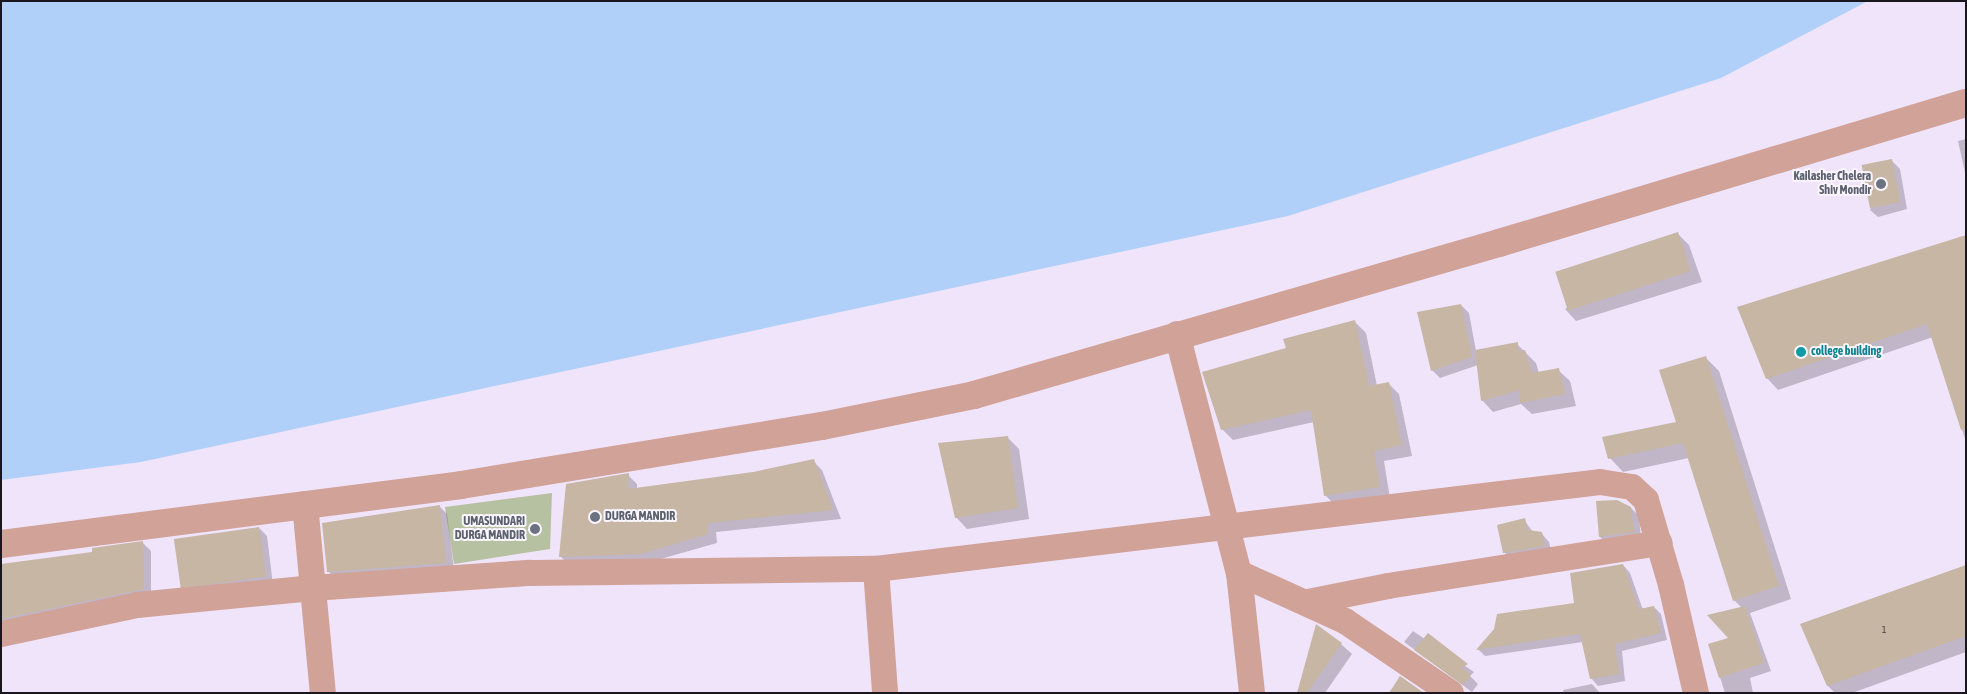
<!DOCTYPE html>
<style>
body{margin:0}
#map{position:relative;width:1967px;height:694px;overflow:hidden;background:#f0e4fb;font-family:"Asap Condensed",sans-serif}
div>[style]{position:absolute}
.green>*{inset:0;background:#b6c1a1}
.water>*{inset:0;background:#b1d0f9}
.shadow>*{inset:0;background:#0003}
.building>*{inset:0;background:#c6b6a3;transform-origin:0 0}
.minor>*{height:26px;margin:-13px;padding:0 13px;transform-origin:13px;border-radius:13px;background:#d1a298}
.tertiary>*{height:28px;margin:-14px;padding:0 14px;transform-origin:14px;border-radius:14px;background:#d1a298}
.dots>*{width:14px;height:14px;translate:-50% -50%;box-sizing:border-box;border:2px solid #faf5fe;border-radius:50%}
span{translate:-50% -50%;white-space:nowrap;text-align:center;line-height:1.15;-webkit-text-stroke:4px #faf5fe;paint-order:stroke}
.number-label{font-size:10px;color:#453e3f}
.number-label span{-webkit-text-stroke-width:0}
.worship-label{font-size:12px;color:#5b616d;font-weight:700}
.right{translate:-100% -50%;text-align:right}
.left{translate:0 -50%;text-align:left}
.culture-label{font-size:12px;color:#0d838f;font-weight:700}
.frame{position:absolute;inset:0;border:2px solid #1a161e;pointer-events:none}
</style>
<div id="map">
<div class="green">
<i style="clip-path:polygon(552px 493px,550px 549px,454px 564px,445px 507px)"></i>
</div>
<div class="water">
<i style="clip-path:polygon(1px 1px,1868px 1px,1721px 78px,1288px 216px,141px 462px,1px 480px)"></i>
</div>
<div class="shadow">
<i style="clip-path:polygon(1966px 139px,1966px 177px,1958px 141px)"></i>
<i style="clip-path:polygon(1892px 161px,1900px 169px,1907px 209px,1878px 217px,1870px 210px)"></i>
<i style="clip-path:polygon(1678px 234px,1689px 245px,1702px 282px,1576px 321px,1565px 309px)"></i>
<i style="clip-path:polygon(1966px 236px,1966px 442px,1933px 337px,1778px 390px,1767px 378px)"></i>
<i style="clip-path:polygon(1461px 305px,1469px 313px,1476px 351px,1517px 344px,1536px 363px,1539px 373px,1558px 370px,1570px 381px,1576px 406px,1532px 414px,1521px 404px,1493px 412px,1482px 400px,1478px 365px,1440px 378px,1432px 370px)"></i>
<i style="clip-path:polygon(1355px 322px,1366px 333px,1377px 386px,1388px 383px,1399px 394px,1412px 456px,1384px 461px,1390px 498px,1336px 506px,1325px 495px,1314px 422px,1233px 440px,1222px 429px,1287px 349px)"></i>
<i style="clip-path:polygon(1705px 357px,1719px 371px,1791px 599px,1750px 613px,1771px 671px,1750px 678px,1753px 693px,1725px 693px,1710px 645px,1730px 638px,1742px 608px,1734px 600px,1689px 458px,1623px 472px,1610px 458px,1678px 423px)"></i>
<i style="clip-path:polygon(1008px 438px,1019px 449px,1029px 519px,967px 529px,956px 517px)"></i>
<i style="clip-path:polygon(813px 461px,822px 470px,841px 519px,716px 532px,717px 543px,650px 562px,569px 565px,560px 556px,628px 475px,637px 484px,637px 489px,753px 474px)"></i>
<i style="clip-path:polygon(1597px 503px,1631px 508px,1639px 516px,1641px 540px,1608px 545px,1600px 537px)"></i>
<i style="clip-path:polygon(439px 506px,447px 514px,454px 570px,336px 579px,328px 571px)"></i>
<i style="clip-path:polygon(1524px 520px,1533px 532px,1541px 533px,1549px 542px,1552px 554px,1512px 560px,1504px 552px)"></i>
<i style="clip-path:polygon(259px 528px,267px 536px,273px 585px,191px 593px,183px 585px)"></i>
<i style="clip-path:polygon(143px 543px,151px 551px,151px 597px,1px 631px,1px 565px,94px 554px)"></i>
<i style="clip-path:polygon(1623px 565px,1630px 573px,1643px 610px,1654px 607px,1661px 614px,1667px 640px,1622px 651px,1625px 681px,1598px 686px,1591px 678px,1583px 642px,1485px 656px,1478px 649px,1575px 604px)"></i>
<i style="clip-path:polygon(1966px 566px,1966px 652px,1852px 693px,1835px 693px,1828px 686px,1801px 624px)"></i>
<i style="clip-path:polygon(1413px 631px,1474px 672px,1470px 676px,1478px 684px,1472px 692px,1404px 642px)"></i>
<i style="clip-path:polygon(1341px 644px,1352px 654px,1325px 693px,1299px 693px)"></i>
<i style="clip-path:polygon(1592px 684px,1600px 693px,1564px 693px,1563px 690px)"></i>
</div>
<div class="building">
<i style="left:1892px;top:159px;width:44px;height:31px;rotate:79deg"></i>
<i style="left:1678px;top:232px;width:41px;height:129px;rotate:72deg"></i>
<i style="clip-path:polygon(1966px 235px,1966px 429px,1961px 430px,1927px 324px,1766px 379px,1737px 307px)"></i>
<i style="clip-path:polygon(1461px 304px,1472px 357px,1431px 371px,1417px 312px)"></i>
<i style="clip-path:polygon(1355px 320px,1369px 386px,1389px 382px,1402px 445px,1374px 451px,1380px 487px,1324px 496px,1311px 410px,1221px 430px,1202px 372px,1286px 348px,1283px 339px)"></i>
<i style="clip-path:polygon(1518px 342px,1518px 351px,1525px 350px,1532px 373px,1559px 368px,1565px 394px,1520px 403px,1520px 390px,1481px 401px,1475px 350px)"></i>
<i style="clip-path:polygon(1706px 356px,1779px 586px,1733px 601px,1683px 443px,1608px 459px,1602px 437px,1676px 422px,1659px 370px)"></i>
<i style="clip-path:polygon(1008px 436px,1018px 508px,955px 518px,938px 443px)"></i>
<i style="clip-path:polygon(814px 459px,833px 510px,708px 523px,708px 534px,641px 554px,559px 557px,566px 484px,629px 473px,628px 489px,753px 472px)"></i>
<i style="clip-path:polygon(1617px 500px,1631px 507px,1634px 532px,1599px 537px,1596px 501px)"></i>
<i style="clip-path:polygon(440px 505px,446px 563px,327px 572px,322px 523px)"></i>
<i style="clip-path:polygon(1525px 518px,1528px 530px,1542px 532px,1545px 546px,1503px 553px,1497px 525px)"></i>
<i style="left:259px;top:527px;width:50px;height:86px;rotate:82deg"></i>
<i style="clip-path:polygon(143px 541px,144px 589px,1px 619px,1px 564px,92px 552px,92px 548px)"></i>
<i style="clip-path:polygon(1623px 564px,1639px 609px,1654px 606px,1661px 633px,1615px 644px,1619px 674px,1590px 679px,1580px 634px,1476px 650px,1494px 629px,1497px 614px,1574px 603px,1570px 573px)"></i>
<i style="clip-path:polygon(1966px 565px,1966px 636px,1827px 686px,1800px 624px)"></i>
<i style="clip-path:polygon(1745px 606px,1764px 663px,1719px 678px,1708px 644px,1728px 638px,1707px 615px)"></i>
<i style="clip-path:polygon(1316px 624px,1342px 643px,1307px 693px,1297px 693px)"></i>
<i style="clip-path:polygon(1428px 633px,1468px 664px,1462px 668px,1471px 675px,1463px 685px,1414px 650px)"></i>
<i style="clip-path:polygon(1400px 676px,1424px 693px,1389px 693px)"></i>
</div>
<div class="minor">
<i style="left:1177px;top:334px;width:247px;rotate:75.5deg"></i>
<i style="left:1239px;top:573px;width:121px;rotate:83.8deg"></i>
<i style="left:305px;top:504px;width:190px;rotate:84.6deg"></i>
<i style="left:876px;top:569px;width:124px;rotate:85.8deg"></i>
<i style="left:1239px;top:573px;width:116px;rotate:24.4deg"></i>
<i style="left:1345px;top:621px;width:128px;rotate:34.2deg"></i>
<i style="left:1308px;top:602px;width:82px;rotate:-11.3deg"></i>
<i style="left:1388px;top:586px;width:275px;rotate:-9deg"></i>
<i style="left:1px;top:634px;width:139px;rotate:-12deg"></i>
<i style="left:137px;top:605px;width:177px;rotate:-5.5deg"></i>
<i style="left:313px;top:588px;width:218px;rotate:-4deg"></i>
<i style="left:530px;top:573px;width:346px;rotate:-0.7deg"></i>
<i style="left:876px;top:569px;width:729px;rotate:-6.85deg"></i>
<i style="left:1600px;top:482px;width:32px;rotate:9deg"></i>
<i style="left:1632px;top:487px;width:19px;rotate:43deg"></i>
<i style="left:1646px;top:500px;width:89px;rotate:73.6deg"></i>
<i style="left:1671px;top:585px;width:111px;rotate:77deg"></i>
</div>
<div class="tertiary">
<i style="left:1px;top:544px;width:464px;rotate:-7.3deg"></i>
<i style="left:461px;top:485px;width:366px;rotate:-9.3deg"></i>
<i style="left:822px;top:426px;width:155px;rotate:-11.5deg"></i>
<i style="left:974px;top:395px;width:547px;rotate:-16.15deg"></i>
<i style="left:1499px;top:243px;width:488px;rotate:-16.7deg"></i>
</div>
<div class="dots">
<i style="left:1881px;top:184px;background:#6b7280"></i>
<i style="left:1801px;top:352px;background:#0f9aa8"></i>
<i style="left:595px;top:517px;background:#6b7280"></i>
<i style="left:535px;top:529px;background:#6b7280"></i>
</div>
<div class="number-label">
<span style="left:1884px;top:630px">1</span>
</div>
<div class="worship-label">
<span class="right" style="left:1871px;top:184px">Kailasher Chelera<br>Shiv Mondir</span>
<span class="left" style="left:605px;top:517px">DURGA MANDIR</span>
<span class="right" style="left:525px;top:529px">UMASUNDARI<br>DURGA MANDIR</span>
</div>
<div class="culture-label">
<span class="left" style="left:1811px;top:352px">college building</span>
</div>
<div class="frame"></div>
</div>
